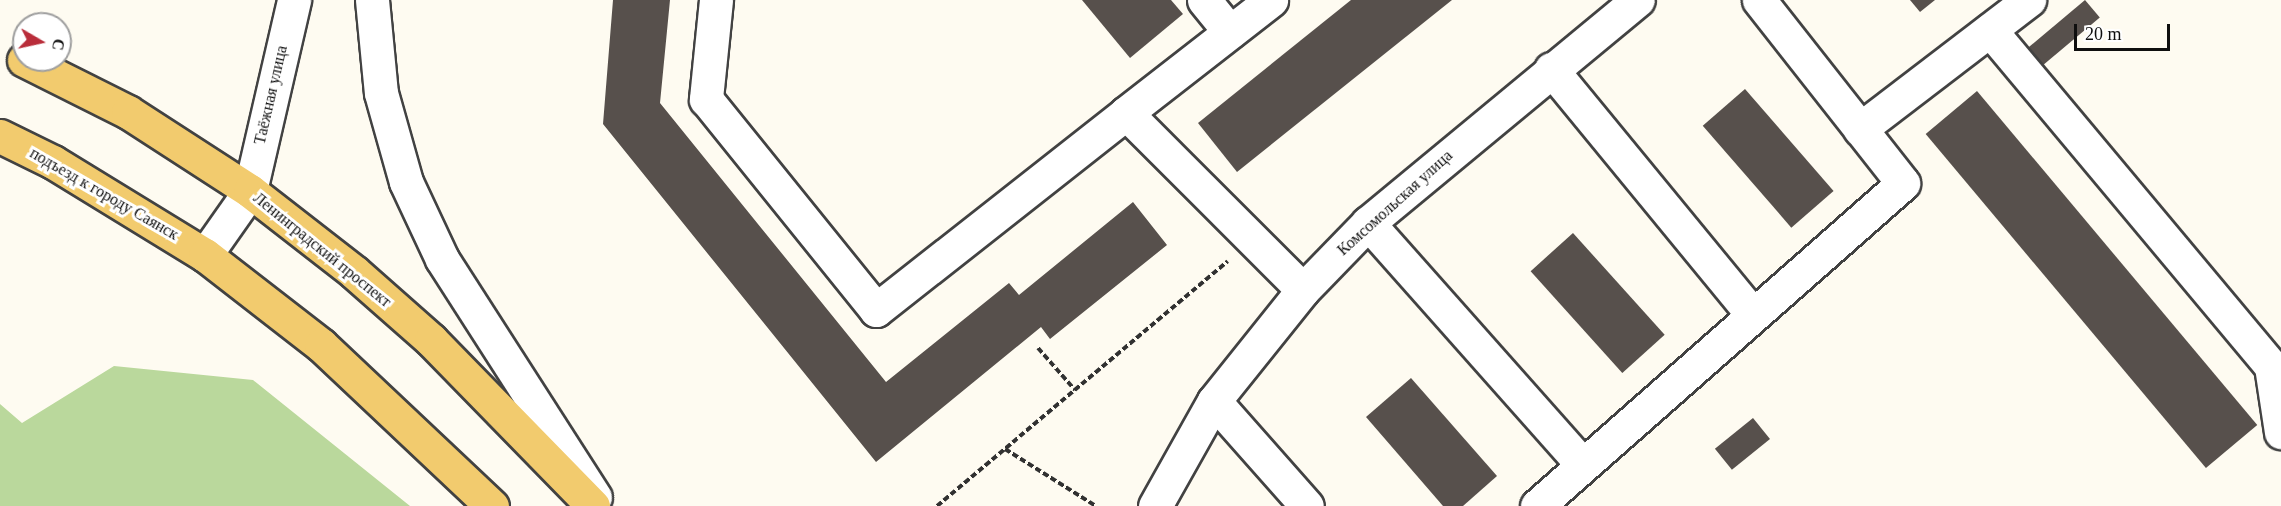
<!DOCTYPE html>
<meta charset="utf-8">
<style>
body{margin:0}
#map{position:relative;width:2281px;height:506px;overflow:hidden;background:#fefbf1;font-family:"Times New Roman",serif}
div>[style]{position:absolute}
.forest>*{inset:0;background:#bad89c}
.building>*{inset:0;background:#57504c;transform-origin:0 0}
.path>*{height:4px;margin-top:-2px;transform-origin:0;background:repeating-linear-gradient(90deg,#313131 0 6px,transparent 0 9px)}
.roads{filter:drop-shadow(2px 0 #424242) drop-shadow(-2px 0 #424242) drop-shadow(0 2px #424242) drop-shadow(0 -2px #424242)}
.minor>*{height:33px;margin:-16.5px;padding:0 16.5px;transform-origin:16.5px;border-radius:16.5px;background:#fff}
.major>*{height:33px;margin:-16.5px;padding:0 16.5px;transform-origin:16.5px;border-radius:16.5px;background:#f2cb6e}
span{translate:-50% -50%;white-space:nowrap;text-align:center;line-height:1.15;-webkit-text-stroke:6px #fff;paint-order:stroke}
.street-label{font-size:16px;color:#0f0f0f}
.north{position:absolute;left:12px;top:12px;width:60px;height:60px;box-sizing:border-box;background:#fff;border:2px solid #9f9f9f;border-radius:50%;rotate:99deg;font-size:16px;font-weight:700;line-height:24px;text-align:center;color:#0f0f0f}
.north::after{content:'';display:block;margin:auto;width:21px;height:27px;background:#b92d3a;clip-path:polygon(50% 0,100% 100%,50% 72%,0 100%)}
.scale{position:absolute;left:2074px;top:24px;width:96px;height:27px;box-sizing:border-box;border:3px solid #0f0f0f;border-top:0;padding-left:8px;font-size:18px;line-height:21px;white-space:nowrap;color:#0f0f0f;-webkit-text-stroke:4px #fff;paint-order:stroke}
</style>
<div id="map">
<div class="forest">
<i style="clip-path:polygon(114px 366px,253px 380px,410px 506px,0 506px,0 404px,22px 423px)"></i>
</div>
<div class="building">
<i style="clip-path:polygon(613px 0,670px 0,660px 103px,886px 382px,1009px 283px,1019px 295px,1133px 202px,1167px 245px,1050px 339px,1041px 327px,876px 462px,603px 124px)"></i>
<i style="clip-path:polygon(1082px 0,1171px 0,1183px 14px,1130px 58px)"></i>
<i style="clip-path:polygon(1351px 0,1452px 0,1237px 172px,1198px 123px)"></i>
<i style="clip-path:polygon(1910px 0,1935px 0,1920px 12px)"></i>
<i style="left:2085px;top:0;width:23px;height:77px;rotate:50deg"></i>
<i style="left:1745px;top:89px;width:135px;height:56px;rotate:49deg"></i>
<i style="left:1977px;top:91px;width:436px;height:67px;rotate:50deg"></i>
<i style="left:1573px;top:233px;width:137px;height:57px;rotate:48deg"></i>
<i style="clip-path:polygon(1411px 378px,1497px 476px,1463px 506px,1443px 506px,1366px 417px)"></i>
<i style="left:1753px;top:418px;width:27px;height:49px;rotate:51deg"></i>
</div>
<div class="path">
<i style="left:1038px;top:348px;width:56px;rotate:48.6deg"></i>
<i style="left:1005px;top:449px;width:107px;rotate:32.1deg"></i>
<i style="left:937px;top:506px;width:380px;rotate:-40.1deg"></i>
</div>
<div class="roads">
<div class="minor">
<i style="left:372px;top:0;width:93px;rotate:84.5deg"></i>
<i style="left:381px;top:93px;width:92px;rotate:74.3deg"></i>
<i style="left:406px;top:182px;width:85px;rotate:64.9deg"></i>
<i style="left:442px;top:259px;width:283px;rotate:57.3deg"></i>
<i style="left:716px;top:0;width:100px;rotate:95.8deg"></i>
<i style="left:706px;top:99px;width:271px;rotate:51.1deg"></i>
<i style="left:876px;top:310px;width:318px;rotate:-38.2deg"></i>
<i style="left:1126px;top:113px;width:250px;rotate:45deg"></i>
<i style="left:1204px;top:0;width:41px;rotate:50.9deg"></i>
<i style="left:1990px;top:30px;width:438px;rotate:50.1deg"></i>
<i style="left:2271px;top:366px;width:67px;rotate:81.4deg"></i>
<i style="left:1551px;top:69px;width:318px;rotate:50.6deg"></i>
<i style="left:1126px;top:113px;width:184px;rotate:-37.9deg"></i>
<i style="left:1860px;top:129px;width:213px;rotate:-37.4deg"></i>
<i style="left:1368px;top:223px;width:322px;rotate:48.4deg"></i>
<i style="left:205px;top:255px;width:78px;rotate:-54.9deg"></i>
<i style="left:250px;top:191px;width:196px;rotate:-77deg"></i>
<i style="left:1214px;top:401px;width:140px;rotate:48.5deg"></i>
<i style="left:1155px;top:506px;width:120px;rotate:-60.7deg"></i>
<i style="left:1214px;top:401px;width:142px;rotate:-51.3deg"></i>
<i style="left:1303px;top:290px;width:93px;rotate:-45.9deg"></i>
<i style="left:1368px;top:223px;width:350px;rotate:-39.6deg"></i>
<i style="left:1537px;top:506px;width:488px;rotate:-41.4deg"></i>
<i style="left:1903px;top:183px;width:233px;rotate:-128.2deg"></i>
</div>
<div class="major">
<i style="left:24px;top:60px;width:116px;rotate:26.6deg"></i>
<i style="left:128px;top:112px;width:145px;rotate:32.9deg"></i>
<i style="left:250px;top:191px;width:132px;rotate:37.9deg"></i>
<i style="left:354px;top:272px;width:103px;rotate:41.4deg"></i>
<i style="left:431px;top:340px;width:232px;rotate:45.7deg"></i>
<i style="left:0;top:136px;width:59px;rotate:26.1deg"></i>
<i style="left:53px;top:162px;width:178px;rotate:31.5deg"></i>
<i style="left:205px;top:255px;width:147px;rotate:37.8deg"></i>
<i style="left:321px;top:345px;width:235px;rotate:43.3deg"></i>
</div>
</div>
<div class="street-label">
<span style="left:271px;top:95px;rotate:-77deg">Таёжная улица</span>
<span style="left:104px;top:194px;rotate:30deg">подъезд к городу Саянск</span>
<span style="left:1395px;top:203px;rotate:-42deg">Комсомольская улица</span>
<span style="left:322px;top:250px;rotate:39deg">Ленинградский проспект</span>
</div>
<div class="north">С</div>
<div class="scale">20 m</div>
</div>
